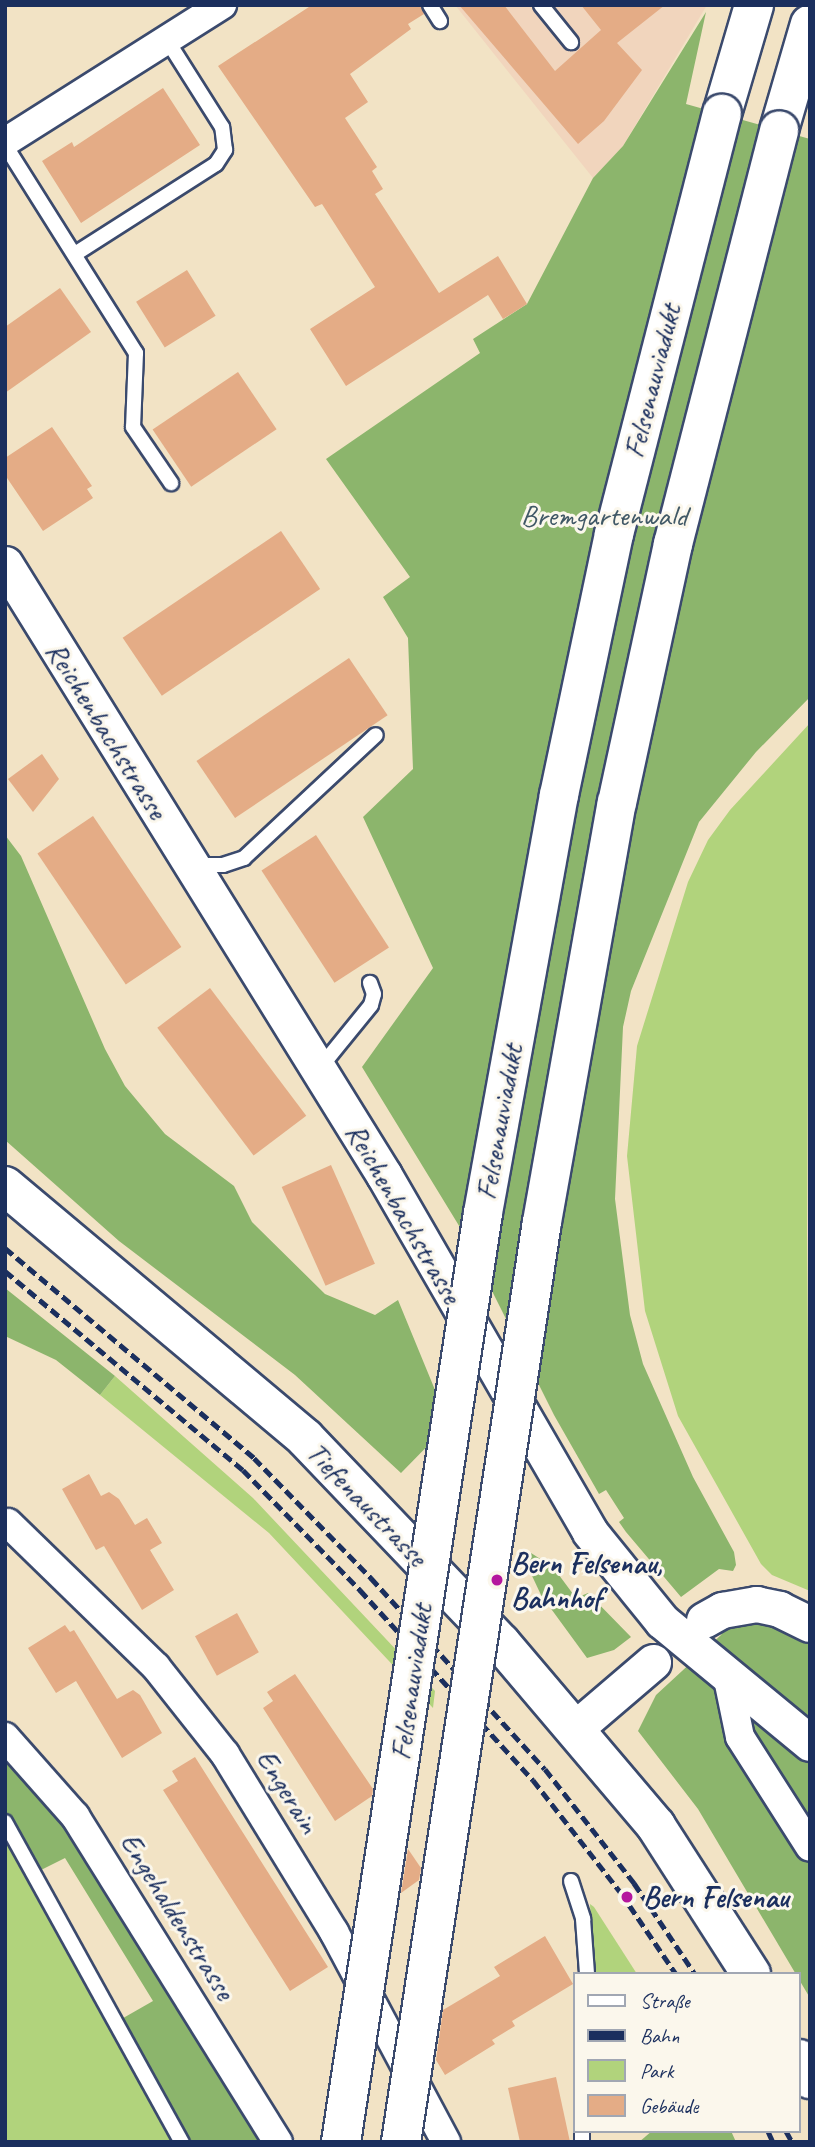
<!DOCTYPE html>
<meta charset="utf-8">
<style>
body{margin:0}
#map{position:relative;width:815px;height:2147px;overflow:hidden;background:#f2e3c5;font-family:Caveat,sans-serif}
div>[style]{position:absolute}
.built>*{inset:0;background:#f1d5bd}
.green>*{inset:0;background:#b1d37c}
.forest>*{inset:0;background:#8cb56c}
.building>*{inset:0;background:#e4ac86;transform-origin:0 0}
.roads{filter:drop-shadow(2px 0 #3b4a6d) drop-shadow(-2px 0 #3b4a6d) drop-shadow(0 2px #3b4a6d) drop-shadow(0 -2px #3b4a6d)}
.service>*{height:14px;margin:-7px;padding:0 7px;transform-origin:7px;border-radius:7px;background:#fff}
.minor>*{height:28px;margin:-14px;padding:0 14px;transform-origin:14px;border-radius:14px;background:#fff}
.tertiary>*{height:35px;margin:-17.5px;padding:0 17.5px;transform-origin:17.5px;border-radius:17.5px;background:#fff}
.primary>*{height:38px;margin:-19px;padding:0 19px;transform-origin:19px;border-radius:19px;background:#fff}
.motorway>*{height:38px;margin:-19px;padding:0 19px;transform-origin:19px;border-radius:19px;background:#fff}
.rail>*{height:5px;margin-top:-2.5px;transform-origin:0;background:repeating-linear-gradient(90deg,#1b2f5e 0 10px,transparent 0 15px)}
.bridges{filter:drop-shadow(2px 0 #3b4a6d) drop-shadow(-2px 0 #3b4a6d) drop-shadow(0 2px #3b4a6d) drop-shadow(0 -2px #3b4a6d)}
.motorway-bridge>*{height:38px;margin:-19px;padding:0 19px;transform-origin:19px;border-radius:19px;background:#fff}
.dots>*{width:19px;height:19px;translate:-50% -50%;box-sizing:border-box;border:4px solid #fbf7ec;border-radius:50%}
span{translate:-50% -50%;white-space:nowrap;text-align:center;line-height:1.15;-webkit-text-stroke:6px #fbf7ec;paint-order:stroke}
.street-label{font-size:30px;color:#1b2f5e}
.park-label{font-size:30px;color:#405866}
.poi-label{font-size:30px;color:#1b2f5e;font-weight:700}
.left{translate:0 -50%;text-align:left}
.frame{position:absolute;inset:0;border:7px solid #1b2f5e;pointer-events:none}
.legend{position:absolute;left:573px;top:1972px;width:228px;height:161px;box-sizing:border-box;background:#fbf7ec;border:2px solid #a1a7b3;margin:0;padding:9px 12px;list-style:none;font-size:21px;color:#1b2f5e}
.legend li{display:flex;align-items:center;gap:14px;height:35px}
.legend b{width:35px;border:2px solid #a1a7b3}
</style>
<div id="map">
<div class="built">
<i style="clip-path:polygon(455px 5px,707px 5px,623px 146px,593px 178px)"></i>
</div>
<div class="green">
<i style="clip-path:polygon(810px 723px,807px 1233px,810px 1591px,772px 1575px,761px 1564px,678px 1416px,645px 1311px,627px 1156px,637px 1046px,688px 882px,708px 840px,730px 810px)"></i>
<i style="clip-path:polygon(115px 1376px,253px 1498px,435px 1691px,433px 1708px,269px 1533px,100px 1395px)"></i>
<i style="clip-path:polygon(5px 1825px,181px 2142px,5px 2142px)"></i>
<i style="clip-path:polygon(590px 1904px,594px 1907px,637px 1974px,594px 1974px)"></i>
</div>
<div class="forest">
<i style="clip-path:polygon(706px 12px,686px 104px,810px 139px,810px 697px,756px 752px,699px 822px,631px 991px,623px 1027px,615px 1199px,630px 1315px,643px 1364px,693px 1477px,734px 1552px,736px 1565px,733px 1571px,719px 1569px,681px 1597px,626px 1532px,619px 1522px,624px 1518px,606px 1490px,599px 1494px,554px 1415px,461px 1229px,362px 1067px,433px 968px,363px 817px,413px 769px,408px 638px,383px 597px,410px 577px,326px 459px,480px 353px,473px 339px,527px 304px,593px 178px,623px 146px)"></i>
<i style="clip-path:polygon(5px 835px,21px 856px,105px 1049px,125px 1086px,165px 1134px,234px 1186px,252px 1222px,325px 1294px,375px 1315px,398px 1300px,449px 1424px,401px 1473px,295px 1375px,119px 1241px,5px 1140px)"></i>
<i style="clip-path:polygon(5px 1288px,115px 1376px,100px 1395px,56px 1360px,5px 1336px)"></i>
<i style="clip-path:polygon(531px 1553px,553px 1567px,576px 1598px,588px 1593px,631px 1637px,614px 1650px,587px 1658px,541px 1595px,526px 1563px)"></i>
<i style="clip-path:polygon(740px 1606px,810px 1625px,810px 1998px,698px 1809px,638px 1731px,656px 1695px,721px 1635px)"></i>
<i style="clip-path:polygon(5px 1738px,20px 1751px,277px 2142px,183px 2142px,118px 2021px,153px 2001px,65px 1858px,35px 1873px,5px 1820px)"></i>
<i style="clip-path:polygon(652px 2131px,731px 2131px,736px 2142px,639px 2142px)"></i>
</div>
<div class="building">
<i style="clip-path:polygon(312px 5px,420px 5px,424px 14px,408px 24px,411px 29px,350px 74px,368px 102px,345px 118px,377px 167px,372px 171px,383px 189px,375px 194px,439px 293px,498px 256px,527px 304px,503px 319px,488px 295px,346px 386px,310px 329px,375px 287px,322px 204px,315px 207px,218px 66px)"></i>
<i style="clip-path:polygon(459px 5px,504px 5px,555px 71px,601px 30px,581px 5px,665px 5px,617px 43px,642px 70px,604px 121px,578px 144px)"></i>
<i style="clip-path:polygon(163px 88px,200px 145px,81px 223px,42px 161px,72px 142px,74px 147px)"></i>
<i style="left:187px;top:270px;width:54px;height:60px;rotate:58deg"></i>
<i style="clip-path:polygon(60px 288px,91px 332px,5px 393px,5px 327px)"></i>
<i style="left:238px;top:372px;width:69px;height:103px;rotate:56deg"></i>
<i style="clip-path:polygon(52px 427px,92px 486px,87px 489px,93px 498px,43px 531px,5px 475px,5px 458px)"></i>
<i style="left:281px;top:531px;width:70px;height:191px;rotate:56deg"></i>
<i style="left:349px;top:658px;width:69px;height:184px;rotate:56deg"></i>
<i style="clip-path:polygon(42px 754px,59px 779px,33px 812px,8px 779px)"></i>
<i style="left:93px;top:816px;width:158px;height:67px;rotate:56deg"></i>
<i style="left:316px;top:835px;width:134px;height:65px;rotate:57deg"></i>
<i style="left:210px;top:988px;width:160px;height:66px;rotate:53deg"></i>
<i style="left:331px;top:1165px;width:108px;height:54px;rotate:66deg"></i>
<i style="clip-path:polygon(89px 1474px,101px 1496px,109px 1492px,119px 1499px,135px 1525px,147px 1518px,162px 1543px,150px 1550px,174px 1590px,142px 1610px,104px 1546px,96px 1550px,62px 1489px)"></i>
<i style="left:237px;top:1613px;width:45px;height:48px;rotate:61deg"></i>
<i style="clip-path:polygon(65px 1625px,70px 1632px,74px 1630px,117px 1699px,133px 1690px,140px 1695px,162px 1733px,122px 1758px,76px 1681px,56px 1693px,28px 1648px)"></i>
<i style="clip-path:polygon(295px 1674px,373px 1789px,372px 1796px,335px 1821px,263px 1708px,273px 1701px,267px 1692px)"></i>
<i style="clip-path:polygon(195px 1757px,328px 1967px,290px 1991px,163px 1790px,178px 1781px,172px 1771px)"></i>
<i style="clip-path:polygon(408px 1849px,421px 1868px,419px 1880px,401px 1893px)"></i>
<i style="clip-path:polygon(545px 1936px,573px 1984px,512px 2021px,515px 2026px,492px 2040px,495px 2044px,445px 2075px,436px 2060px,443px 2010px,500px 1976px,494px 1967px)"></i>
<i style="clip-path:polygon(556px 2077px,570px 2142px,520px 2142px,508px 2088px)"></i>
</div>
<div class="roads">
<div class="service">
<i style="left:430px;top:5px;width:19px;rotate:58deg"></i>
<i style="left:541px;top:5px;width:48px;rotate:51deg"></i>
<i style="left:5px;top:145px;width:246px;rotate:57.8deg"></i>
<i style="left:136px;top:353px;width:74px;rotate:92.3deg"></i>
<i style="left:133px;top:427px;width:68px;rotate:55.8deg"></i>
<i style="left:75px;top:254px;width:167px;rotate:-32.6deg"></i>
<i style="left:216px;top:164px;width:17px;rotate:-57deg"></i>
<i style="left:225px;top:150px;width:23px;rotate:-97deg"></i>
<i style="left:222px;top:127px;width:103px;rotate:-122.3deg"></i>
<i style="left:193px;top:865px;width:30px"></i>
<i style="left:223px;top:865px;width:22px;rotate:-18deg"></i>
<i style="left:244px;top:858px;width:180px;rotate:-43deg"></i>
<i style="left:316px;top:1066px;width:14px;rotate:-34deg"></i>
<i style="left:328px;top:1058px;width:68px;rotate:-50.9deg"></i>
<i style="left:371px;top:1005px;width:11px;rotate:-75deg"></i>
<i style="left:374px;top:994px;width:12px;rotate:-110deg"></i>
<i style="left:5px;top:1822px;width:366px;rotate:61.1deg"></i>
<i style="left:571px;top:1881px;width:40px;rotate:72deg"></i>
<i style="left:583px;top:1919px;width:55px;rotate:85.8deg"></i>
<i style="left:582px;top:2142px;width:11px;rotate:-90deg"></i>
</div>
<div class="minor">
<i style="left:5px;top:142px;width:257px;rotate:-32.3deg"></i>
<i style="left:8px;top:1523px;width:206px;rotate:44.2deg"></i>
<i style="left:156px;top:1667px;width:111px;rotate:51.6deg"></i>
<i style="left:225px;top:1754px;width:209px;rotate:58.5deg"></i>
<i style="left:334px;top:1932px;width:238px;rotate:61.9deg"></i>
<i style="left:728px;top:1679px;width:59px;rotate:78.3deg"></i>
<i style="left:740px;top:1737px;width:130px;rotate:57.5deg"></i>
<i style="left:5px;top:1737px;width:106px;rotate:48.5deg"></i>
<i style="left:75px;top:1816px;width:384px;rotate:58.1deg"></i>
</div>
<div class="tertiary">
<i style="left:5px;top:564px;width:719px;rotate:58.19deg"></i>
<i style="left:384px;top:1175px;width:412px;rotate:60deg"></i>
<i style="left:590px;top:1532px;width:114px;rotate:51deg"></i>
<i style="left:662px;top:1621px;width:192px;rotate:39.5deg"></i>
<i style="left:704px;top:1620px;width:21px;rotate:-29deg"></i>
<i style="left:722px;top:1610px;width:35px;rotate:-10deg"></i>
<i style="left:756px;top:1604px;width:24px;rotate:12deg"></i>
<i style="left:779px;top:1609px;width:34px;rotate:26deg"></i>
<i style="left:577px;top:1727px;width:100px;rotate:-40.5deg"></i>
</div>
<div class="primary">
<i style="left:5px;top:1186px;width:392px;rotate:40deg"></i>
<i style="left:305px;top:1438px;width:284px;rotate:46.3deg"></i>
<i style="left:501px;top:1643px;width:240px;rotate:49.7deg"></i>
<i style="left:656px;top:1826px;width:176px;rotate:57.3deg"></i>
<i style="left:799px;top:2059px;width:23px;rotate:61deg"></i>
</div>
<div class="motorway">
<i style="left:722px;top:114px;width:114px;rotate:-73.6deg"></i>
<i style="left:779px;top:130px;width:110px;rotate:-73.7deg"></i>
</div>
</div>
<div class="rail">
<i style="left:5px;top:1248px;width:326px;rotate:40.1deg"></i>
<i style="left:254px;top:1458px;width:168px;rotate:45.7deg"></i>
<i style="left:371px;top:1578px;width:258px;rotate:47.7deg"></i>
<i style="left:545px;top:1769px;width:145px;rotate:52deg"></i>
<i style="left:634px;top:1883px;width:110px;rotate:56.2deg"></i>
<i style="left:5px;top:1271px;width:310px;rotate:39.9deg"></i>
<i style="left:243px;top:1470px;width:168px;rotate:45.7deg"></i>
<i style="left:360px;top:1590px;width:257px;rotate:47.7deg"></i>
<i style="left:533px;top:1780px;width:143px;rotate:52.1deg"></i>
<i style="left:621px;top:1893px;width:98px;rotate:55.8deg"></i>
<i style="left:768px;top:2131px;width:12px;rotate:66deg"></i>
<i style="left:786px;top:2131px;width:13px;rotate:61deg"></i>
</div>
<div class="bridges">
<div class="motorway-bridge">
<i style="left:341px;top:2142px;width:940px;rotate:-81.31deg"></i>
<i style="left:483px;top:1213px;width:425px;rotate:-79.7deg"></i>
<i style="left:559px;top:795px;width:267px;rotate:-78.1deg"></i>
<i style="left:614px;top:534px;width:434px;rotate:-75.6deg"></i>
<i style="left:401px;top:2142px;width:931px;rotate:-81.29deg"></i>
<i style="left:542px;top:1222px;width:426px;rotate:-79.9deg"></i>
<i style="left:617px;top:803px;width:265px;rotate:-77.8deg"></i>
<i style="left:673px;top:544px;width:427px;rotate:-75.6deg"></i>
</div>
</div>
<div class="dots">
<i style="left:497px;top:1580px;background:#b5179e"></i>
<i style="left:627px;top:1897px;background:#b5179e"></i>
</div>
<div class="street-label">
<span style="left:652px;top:381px;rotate:-76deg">Felsenauviadukt</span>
<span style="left:107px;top:730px;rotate:58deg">Reichenbachstrasse</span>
<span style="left:499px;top:1122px;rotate:-80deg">Felsenauviadukt</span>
<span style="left:404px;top:1213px;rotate:60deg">Reichenbachstrasse</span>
<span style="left:367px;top:1504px;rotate:46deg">Tiefenaustrasse</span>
<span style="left:411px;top:1682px;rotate:-82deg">Felsenauviadukt</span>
<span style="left:288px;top:1791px;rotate:58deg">Engerain</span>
<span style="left:178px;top:1916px;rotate:58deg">Engehaldenstrasse</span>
</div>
<div class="park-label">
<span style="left:604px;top:515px">Bremgartenwald</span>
</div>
<div class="poi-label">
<span class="left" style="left:511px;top:1580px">Bern Felsenau,<br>Bahnhof</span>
<span class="left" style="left:643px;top:1897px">Bern Felsenau</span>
</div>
<div class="frame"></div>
<ul class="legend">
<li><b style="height:9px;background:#fff"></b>Straße</li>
<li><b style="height:9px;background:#1b2f5e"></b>Bahn</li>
<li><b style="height:19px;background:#b1d37c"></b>Park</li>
<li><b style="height:19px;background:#e4ac86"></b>Gebäude</li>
</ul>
</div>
